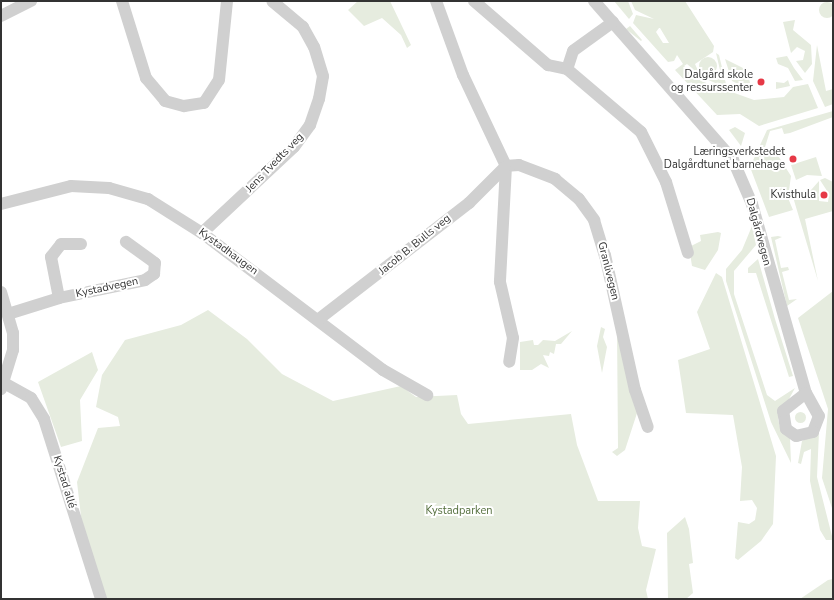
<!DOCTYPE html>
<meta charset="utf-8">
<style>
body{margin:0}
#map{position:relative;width:834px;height:600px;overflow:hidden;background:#fff;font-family:"Nunito Sans",sans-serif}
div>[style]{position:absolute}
.green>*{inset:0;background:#e6ecdf}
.round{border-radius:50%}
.street>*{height:12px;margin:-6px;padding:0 6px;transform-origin:6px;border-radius:6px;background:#d0d0d0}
.dots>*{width:11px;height:11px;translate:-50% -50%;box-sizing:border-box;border:2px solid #fff;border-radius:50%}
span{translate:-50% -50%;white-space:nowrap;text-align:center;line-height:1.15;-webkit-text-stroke:4px #fff;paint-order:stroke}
.poi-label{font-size:11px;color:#333}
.right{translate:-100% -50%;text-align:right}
.street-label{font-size:11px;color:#333}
.park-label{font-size:11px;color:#56703f}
.frame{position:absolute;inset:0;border:2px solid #333;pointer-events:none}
</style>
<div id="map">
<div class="green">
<i style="clip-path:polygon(358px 1px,390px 1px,411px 45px,407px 48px,401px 35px,382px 18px,364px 26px,348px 10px)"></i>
<i style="clip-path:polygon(614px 1px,628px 1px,633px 14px,629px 19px)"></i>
<i style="clip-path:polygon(evenodd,631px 1px,685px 1px,714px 46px,713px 52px,695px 64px,700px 75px,687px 64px,684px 66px,701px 81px,754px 100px,784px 97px,793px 87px,808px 84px,818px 108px,759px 126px,740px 114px,717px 115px,675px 70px,683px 64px,677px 55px,674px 61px,668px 62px,633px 23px,636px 15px,654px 19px,635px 10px,631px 1px,659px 28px,660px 28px,669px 43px,663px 43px,656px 32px,659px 28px)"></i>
<i class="round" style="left:819px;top:2px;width:16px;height:16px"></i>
<i style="clip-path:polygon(795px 20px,793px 30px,811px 45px,812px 64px,805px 73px,796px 61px,803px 60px,805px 51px,797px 47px,791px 53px,783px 22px)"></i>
<i style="clip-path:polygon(630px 26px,642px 40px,641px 41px,626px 29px)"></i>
<i style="clip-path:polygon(817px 45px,826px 91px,833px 89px,833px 104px,825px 107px,813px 81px)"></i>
<i style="clip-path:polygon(716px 53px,719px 55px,727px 88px,706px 79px,720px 70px)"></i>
<i style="clip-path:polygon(787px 56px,794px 68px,803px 80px,795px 81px,788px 68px,778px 64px,776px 58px)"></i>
<i class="round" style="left:699px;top:57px;width:18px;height:18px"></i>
<i style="clip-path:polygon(725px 59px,747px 70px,750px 83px,740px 85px,732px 81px)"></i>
<i style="clip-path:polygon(788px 80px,790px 86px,776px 89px,776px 82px,784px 83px)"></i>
<i style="clip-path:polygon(833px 111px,833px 117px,790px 133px,784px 134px,782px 128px,770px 131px,765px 147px,775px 151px,791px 176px,788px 198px,793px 210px,769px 217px,750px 167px,767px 130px)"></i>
<i style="clip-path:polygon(735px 127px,745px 133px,741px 146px,729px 130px)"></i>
<i style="clip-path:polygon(816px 157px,822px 176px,807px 175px,796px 180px,791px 165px)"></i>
<i style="clip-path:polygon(825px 178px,833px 182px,833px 211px,805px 219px,818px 281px,793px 197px,794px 192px,811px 190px,819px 181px,819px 201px,828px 202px,829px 194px,820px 180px)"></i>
<i style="clip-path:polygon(752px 226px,756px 245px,734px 271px,734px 294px,767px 395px,775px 401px,795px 388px,778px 419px,780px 427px,790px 438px,791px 463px,771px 422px,726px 281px,726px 269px,742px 250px)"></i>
<i style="clip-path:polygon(718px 232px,721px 233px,718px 250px,705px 270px,692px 266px,689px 247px,701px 241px,700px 235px)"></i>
<i style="clip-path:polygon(778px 236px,782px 237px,775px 240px,781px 268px,788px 267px,789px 270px,782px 272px,789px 300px,797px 299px,787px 306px,771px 237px)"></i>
<i style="clip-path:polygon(758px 259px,775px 319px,793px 376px,789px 377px,756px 273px,748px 273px,748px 268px)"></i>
<i style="clip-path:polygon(716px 273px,722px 277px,776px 456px,773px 524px,761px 541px,738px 560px,735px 558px,738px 522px,749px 524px,755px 520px,757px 508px,752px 500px,740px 501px,742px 467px,733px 415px,686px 413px,678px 360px,710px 349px,697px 312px)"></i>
<i style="clip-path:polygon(833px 291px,833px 511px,822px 478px,828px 409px,798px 318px)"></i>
<i style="clip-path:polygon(208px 310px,247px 339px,282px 374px,333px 401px,401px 386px,416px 397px,457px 395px,461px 414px,468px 424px,571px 414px,577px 445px,598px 501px,640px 501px,638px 528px,642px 546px,656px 549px,646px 590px,648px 599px,106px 599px,82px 525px,77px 482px,98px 428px,120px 426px,118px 417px,96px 407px,102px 375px,125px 340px,181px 325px)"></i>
<i style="clip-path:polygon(601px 327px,605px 329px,603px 337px,607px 347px,602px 373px,597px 346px)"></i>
<i style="clip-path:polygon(617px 329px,638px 410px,625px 450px,617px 456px,612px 452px,618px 448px)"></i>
<i style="clip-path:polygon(572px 331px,561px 344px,556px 344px,554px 354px,550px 352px,549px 356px,543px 355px,549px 368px,541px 364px,532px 370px,520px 370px,520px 342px,533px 340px,534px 345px,538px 345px,543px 340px,555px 341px)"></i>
<i style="clip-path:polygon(92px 352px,98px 370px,80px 400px,82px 441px,61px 447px,38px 382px)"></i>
<i class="round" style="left:794.5px;top:411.5px;width:11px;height:11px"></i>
<i style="clip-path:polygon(819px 432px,817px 477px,833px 540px,826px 540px,820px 530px,810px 481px,811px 449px,804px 452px,801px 464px,798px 463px,802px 441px)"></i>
<i style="clip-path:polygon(685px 517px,689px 529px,693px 563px,689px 564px,693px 593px,686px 599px,668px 599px,667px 533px)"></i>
<i style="clip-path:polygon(833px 579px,833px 599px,800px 599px,828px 580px)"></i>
</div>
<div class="street">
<i style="left:122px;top:1px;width:81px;rotate:72.7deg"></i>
<i style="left:146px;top:78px;width:30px;rotate:50deg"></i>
<i style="left:165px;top:101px;width:20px;rotate:15deg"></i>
<i style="left:184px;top:106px;width:20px;rotate:-9deg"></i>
<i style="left:204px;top:103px;width:27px;rotate:-57deg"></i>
<i style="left:219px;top:80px;width:79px;rotate:-84.2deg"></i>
<i style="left:436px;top:1px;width:79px;rotate:70deg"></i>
<i style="left:463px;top:75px;width:101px;rotate:64.7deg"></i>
<i style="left:506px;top:166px;width:116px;rotate:93deg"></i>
<i style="left:500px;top:282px;width:57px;rotate:76.9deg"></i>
<i style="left:513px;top:338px;width:24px;rotate:99deg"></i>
<i style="left:474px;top:1px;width:98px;rotate:40.9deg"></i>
<i style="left:548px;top:65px;width:19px;rotate:12deg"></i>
<i style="left:594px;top:1px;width:211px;rotate:48.8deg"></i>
<i style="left:733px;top:160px;width:48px;rotate:66.6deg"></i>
<i style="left:752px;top:204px;width:197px;rotate:74.1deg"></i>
<i style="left:806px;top:393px;width:26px;rotate:61deg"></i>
<i style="left:819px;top:416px;width:17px;rotate:111deg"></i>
<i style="left:813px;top:432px;width:17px;rotate:167deg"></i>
<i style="left:796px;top:436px;width:12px;rotate:-145deg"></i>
<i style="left:786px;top:429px;width:18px;rotate:-99deg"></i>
<i style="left:783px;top:411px;width:29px;rotate:-38deg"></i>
<i style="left:1px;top:16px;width:34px;rotate:-27deg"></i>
<i style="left:613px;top:22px;width:49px;rotate:144.1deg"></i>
<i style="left:573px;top:51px;width:19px;rotate:108deg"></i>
<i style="left:567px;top:69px;width:97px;rotate:40.4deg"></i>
<i style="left:641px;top:132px;width:56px;rotate:63.4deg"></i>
<i style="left:666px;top:182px;width:74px;rotate:72.8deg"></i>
<i style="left:506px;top:166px;width:13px;rotate:-4deg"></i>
<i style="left:519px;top:165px;width:39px;rotate:21deg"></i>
<i style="left:555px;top:179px;width:31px;rotate:40deg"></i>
<i style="left:579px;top:199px;width:26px;rotate:54deg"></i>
<i style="left:594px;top:220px;width:37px;rotate:73deg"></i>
<i style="left:605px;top:255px;width:138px;rotate:77.5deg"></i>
<i style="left:635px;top:390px;width:39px;rotate:71deg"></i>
<i style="left:1px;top:204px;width:72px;rotate:-14.4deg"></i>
<i style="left:71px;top:186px;width:38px;rotate:3deg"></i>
<i style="left:109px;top:188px;width:41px;rotate:15.8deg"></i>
<i style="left:148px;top:199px;width:64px;rotate:32.2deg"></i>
<i style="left:202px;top:233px;width:227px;rotate:37.1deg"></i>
<i style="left:383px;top:370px;width:51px;rotate:29.6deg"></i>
<i style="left:202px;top:233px;width:126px;rotate:-43.1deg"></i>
<i style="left:294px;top:147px;width:27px;rotate:-54deg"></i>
<i style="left:310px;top:125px;width:28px;rotate:-71deg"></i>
<i style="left:319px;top:99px;width:23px;rotate:-80deg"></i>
<i style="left:323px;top:76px;width:30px;rotate:-107deg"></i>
<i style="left:314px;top:47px;width:23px;rotate:-119deg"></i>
<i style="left:303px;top:27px;width:40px;rotate:-140deg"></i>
<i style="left:1px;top:292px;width:43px;rotate:73.7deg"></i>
<i style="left:13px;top:333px;width:17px;rotate:90deg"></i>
<i style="left:13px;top:350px;width:41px;rotate:107.1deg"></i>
<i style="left:59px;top:298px;width:42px;rotate:-101deg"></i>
<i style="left:51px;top:257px;width:16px;rotate:-52deg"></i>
<i style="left:61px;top:244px;width:20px"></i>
<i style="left:8px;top:314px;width:53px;rotate:-17.4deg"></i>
<i style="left:59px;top:298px;width:88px;rotate:-11.8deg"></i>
<i style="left:145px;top:280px;width:11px;rotate:-34deg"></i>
<i style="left:154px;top:274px;width:11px;rotate:-85deg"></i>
<i style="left:155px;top:263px;width:36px;rotate:-144deg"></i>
<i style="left:319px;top:319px;width:190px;rotate:-37.7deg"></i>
<i style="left:469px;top:203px;width:51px;rotate:-45deg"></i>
<i style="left:4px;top:383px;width:31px;rotate:29deg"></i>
<i style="left:31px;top:398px;width:25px;rotate:58deg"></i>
<i style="left:44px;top:419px;width:189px;rotate:72.4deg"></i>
</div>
<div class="dots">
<i style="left:761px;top:82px;background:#e63946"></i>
<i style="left:793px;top:159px;background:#e63946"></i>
<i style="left:824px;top:195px;background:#e63946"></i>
</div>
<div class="poi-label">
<span class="right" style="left:753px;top:82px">Dalgård skole<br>og ressurssenter</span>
<span class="right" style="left:785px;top:159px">Læringsverkstedet<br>Dalgårdtunet barnehage</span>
<span class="right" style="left:816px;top:195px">Kvisthula</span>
</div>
<div class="street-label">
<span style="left:275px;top:163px;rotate:-46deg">Jens Tvedts veg</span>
<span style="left:758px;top:232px;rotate:75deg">Dalgårdvegen</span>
<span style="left:415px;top:245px;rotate:-39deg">Jacob B. Bulls veg</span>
<span style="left:228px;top:252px;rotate:36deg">Kystadhaugen</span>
<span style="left:608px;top:271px;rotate:76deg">Granlivegen</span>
<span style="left:107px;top:288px;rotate:-12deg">Kystadvegen</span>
<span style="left:64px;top:482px;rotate:73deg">Kystad allé</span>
</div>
<div class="park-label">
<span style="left:459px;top:511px">Kystadparken</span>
</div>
<div class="frame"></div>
</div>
